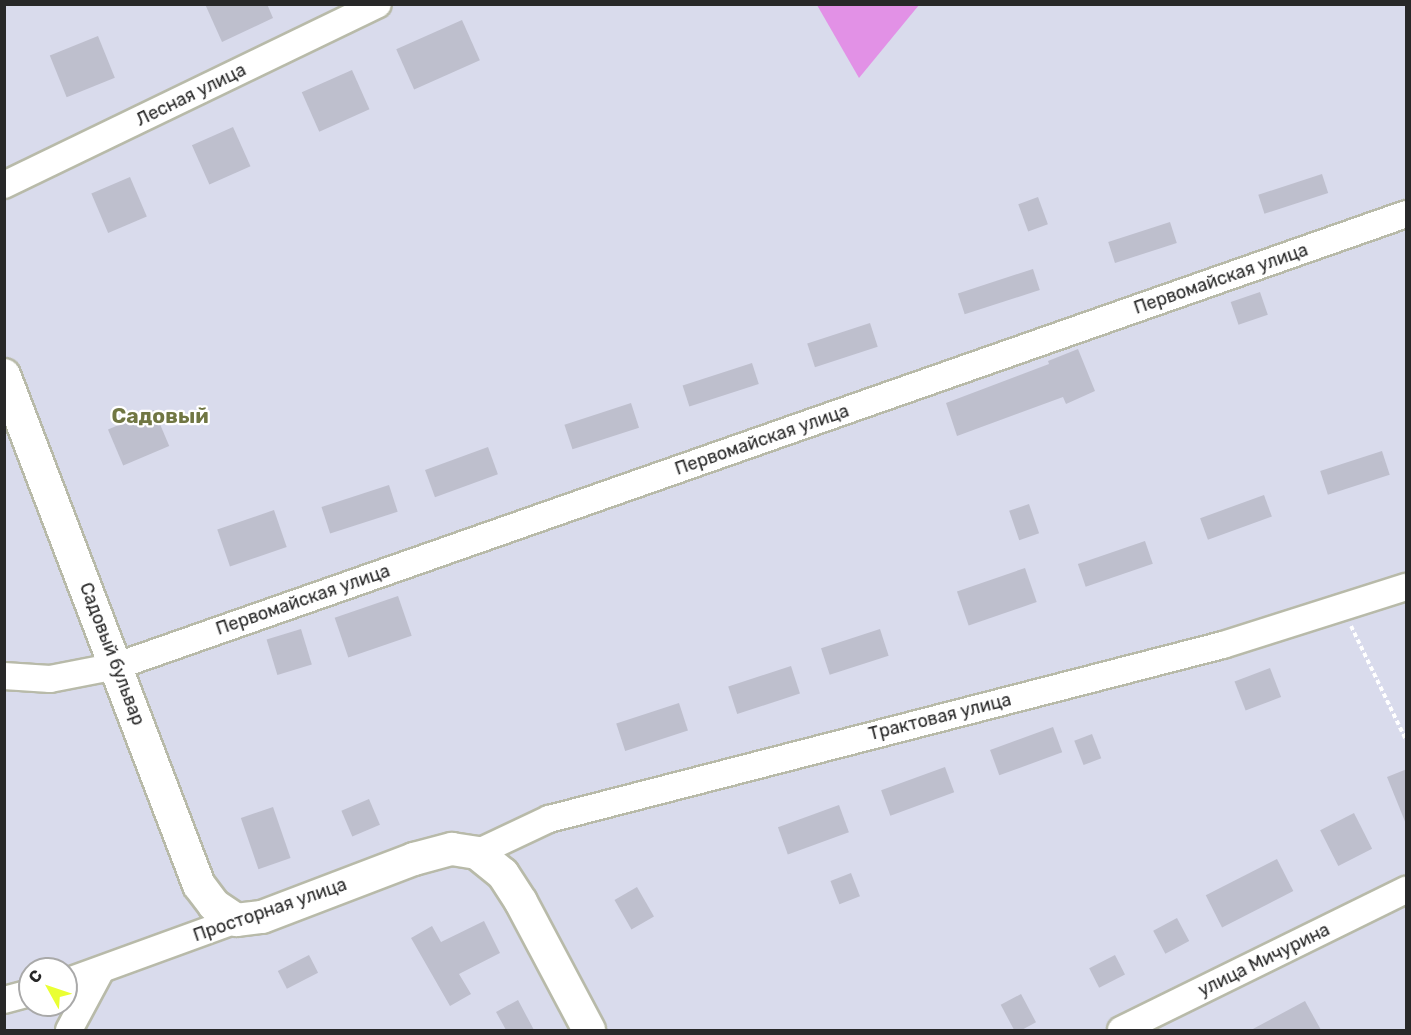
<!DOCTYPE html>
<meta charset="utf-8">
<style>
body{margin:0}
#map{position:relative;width:1411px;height:1035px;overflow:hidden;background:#d9dbec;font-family:Rubik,sans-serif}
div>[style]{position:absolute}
.green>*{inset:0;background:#e291e6}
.building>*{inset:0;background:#bebfcd;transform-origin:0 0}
.path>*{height:4px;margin-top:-2px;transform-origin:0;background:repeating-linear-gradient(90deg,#fff 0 4.5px,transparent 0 7.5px)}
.roads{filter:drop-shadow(2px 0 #b8baa9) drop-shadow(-2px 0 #b8baa9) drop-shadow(0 2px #b8baa9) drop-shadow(0 -2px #b8baa9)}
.minor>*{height:26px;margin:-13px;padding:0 13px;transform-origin:13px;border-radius:13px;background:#fff}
.tertiary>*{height:32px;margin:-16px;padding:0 16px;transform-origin:16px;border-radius:16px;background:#fff}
span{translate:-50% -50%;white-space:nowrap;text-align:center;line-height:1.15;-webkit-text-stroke:4.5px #fff;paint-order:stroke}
.street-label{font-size:18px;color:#282828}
.quarter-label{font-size:21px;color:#707643;font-weight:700}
.frame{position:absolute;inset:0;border:6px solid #282828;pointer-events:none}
.north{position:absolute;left:18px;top:957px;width:60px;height:60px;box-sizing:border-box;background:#fff;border:2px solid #a9a9a9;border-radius:50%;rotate:310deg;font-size:16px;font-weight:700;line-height:24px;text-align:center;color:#282828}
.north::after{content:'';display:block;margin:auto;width:21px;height:27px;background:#eaff33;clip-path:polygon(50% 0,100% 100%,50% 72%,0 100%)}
</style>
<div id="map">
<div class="green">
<i style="clip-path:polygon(817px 5px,919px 5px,859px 78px)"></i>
</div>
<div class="building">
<i style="clip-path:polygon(205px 4px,267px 4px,273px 18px,222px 42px)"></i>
<i style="left:462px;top:20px;width:44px;height:72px;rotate:66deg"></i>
<i style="left:98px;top:36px;width:45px;height:52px;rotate:68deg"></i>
<i style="left:352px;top:70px;width:43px;height:55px;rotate:66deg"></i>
<i style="left:233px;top:127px;width:43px;height:45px;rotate:66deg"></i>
<i style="left:1322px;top:174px;width:20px;height:67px;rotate:72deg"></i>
<i style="left:130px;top:177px;width:43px;height:42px;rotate:67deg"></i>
<i style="left:1038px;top:197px;width:29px;height:21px;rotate:70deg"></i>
<i style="left:1170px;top:222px;width:22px;height:65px;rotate:72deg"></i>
<i style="left:1033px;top:269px;width:22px;height:79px;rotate:72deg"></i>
<i style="left:1260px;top:292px;width:24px;height:31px;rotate:71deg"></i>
<i style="left:870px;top:323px;width:25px;height:66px;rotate:72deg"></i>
<i style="clip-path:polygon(1078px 349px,1095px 391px,1066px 404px,1063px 397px,957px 436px,946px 403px,1049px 364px,1048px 361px)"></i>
<i style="left:752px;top:363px;width:22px;height:73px;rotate:72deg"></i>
<i style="left:631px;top:403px;width:26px;height:70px;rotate:72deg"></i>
<i style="left:154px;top:410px;width:39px;height:50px;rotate:67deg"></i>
<i style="left:488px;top:447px;width:29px;height:67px;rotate:70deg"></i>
<i style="left:1382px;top:451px;width:25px;height:65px;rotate:72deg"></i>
<i style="left:389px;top:485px;width:28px;height:71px;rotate:72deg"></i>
<i style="left:1264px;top:495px;width:23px;height:68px;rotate:70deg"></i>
<i style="left:1029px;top:504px;width:31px;height:21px;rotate:71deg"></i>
<i style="left:274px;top:510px;width:39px;height:60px;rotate:71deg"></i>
<i style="left:1145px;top:541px;width:24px;height:71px;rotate:71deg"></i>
<i style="left:1025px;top:568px;width:36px;height:72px;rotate:71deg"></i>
<i style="left:398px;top:596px;width:42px;height:67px;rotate:71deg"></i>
<i style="left:301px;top:629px;width:37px;height:36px;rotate:73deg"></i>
<i style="left:880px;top:629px;width:28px;height:62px;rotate:72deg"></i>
<i style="left:791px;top:666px;width:29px;height:66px;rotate:72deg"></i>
<i style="left:1270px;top:668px;width:31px;height:38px;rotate:69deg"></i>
<i style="left:679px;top:703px;width:29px;height:66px;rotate:72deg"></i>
<i style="left:1053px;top:727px;width:27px;height:67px;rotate:70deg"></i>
<i style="left:1092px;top:734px;width:26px;height:19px;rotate:69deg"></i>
<i style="left:945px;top:767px;width:27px;height:68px;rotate:70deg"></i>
<i style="clip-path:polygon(1407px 769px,1407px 824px,1406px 824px,1387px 777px)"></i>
<i style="left:369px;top:799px;width:28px;height:30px;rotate:67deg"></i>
<i style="left:839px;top:805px;width:29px;height:65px;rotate:70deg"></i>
<i style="left:273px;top:807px;width:54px;height:34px;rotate:71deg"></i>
<i style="left:1354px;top:813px;width:40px;height:38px;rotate:63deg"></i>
<i style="left:1277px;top:859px;width:36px;height:80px;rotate:63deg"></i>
<i style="left:851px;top:873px;width:25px;height:22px;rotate:69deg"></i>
<i style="left:637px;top:887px;width:34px;height:26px;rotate:60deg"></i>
<i style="left:1177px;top:918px;width:26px;height:27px;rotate:62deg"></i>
<i style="clip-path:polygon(484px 921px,500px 953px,459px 974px,471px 994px,450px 1006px,411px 938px,432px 926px,441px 942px)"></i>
<i style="left:309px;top:955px;width:20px;height:35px;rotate:63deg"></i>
<i style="left:1115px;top:955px;width:22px;height:29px;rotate:63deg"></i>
<i style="left:1021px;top:994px;width:32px;height:23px;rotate:62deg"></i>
<i style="clip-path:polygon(518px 1000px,534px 1030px,506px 1030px,496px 1012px)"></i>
<i style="clip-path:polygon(1305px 1001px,1321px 1030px,1251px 1030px)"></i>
</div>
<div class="path">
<i style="left:1351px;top:626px;width:127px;rotate:64.2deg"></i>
</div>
<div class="roads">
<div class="minor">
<i style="left:4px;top:185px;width:415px;rotate:-25.8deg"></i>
<i style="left:4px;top:676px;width:46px;rotate:3.7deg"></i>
<i style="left:50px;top:679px;width:68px;rotate:-11deg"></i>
<i style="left:117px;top:666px;width:1366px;rotate:-19.32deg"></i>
<i style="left:477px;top:853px;width:80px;rotate:-25.3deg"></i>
<i style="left:549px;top:819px;width:696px;rotate:-14.48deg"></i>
<i style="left:1223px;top:645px;width:192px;rotate:-17.6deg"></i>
<i style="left:66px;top:982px;width:181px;rotate:-20deg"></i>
<i style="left:4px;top:1000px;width:27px;rotate:-15deg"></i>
<i style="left:69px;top:1030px;width:66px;rotate:-61.9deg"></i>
<i style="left:1121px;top:1030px;width:318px;rotate:-26.2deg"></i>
</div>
<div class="tertiary">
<i style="left:4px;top:375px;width:546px;rotate:69.08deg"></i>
<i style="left:199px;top:885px;width:25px;rotate:53deg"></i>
<i style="left:214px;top:905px;width:27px;rotate:34deg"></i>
<i style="left:236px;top:920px;width:26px;rotate:-7deg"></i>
<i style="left:262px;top:917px;width:163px;rotate:-20.9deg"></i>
<i style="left:414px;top:859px;width:39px;rotate:-15deg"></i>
<i style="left:452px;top:849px;width:25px;rotate:9deg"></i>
<i style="left:477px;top:853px;width:33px;rotate:39deg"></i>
<i style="left:503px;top:874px;width:33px;rotate:57deg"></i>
<i style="left:521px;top:902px;width:145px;rotate:62deg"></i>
</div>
</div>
<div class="street-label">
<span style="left:191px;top:95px;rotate:-26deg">Лесная улица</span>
<span style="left:1221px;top:279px;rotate:-19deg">Первомайская улица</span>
<span style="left:762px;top:440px;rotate:-19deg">Первомайская улица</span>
<span style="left:303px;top:600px;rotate:-19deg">Первомайская улица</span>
<span style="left:112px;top:654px;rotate:69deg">Садовый бульвар</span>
<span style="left:940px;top:717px;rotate:-14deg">Трактовая улица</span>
<span style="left:270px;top:910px;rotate:-19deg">Просторная улица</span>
<span style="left:1264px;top:960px;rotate:-26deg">улица Мичурина</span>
</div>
<div class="quarter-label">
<span style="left:160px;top:416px">Садовый</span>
</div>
<div class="frame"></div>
<div class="north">С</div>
</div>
